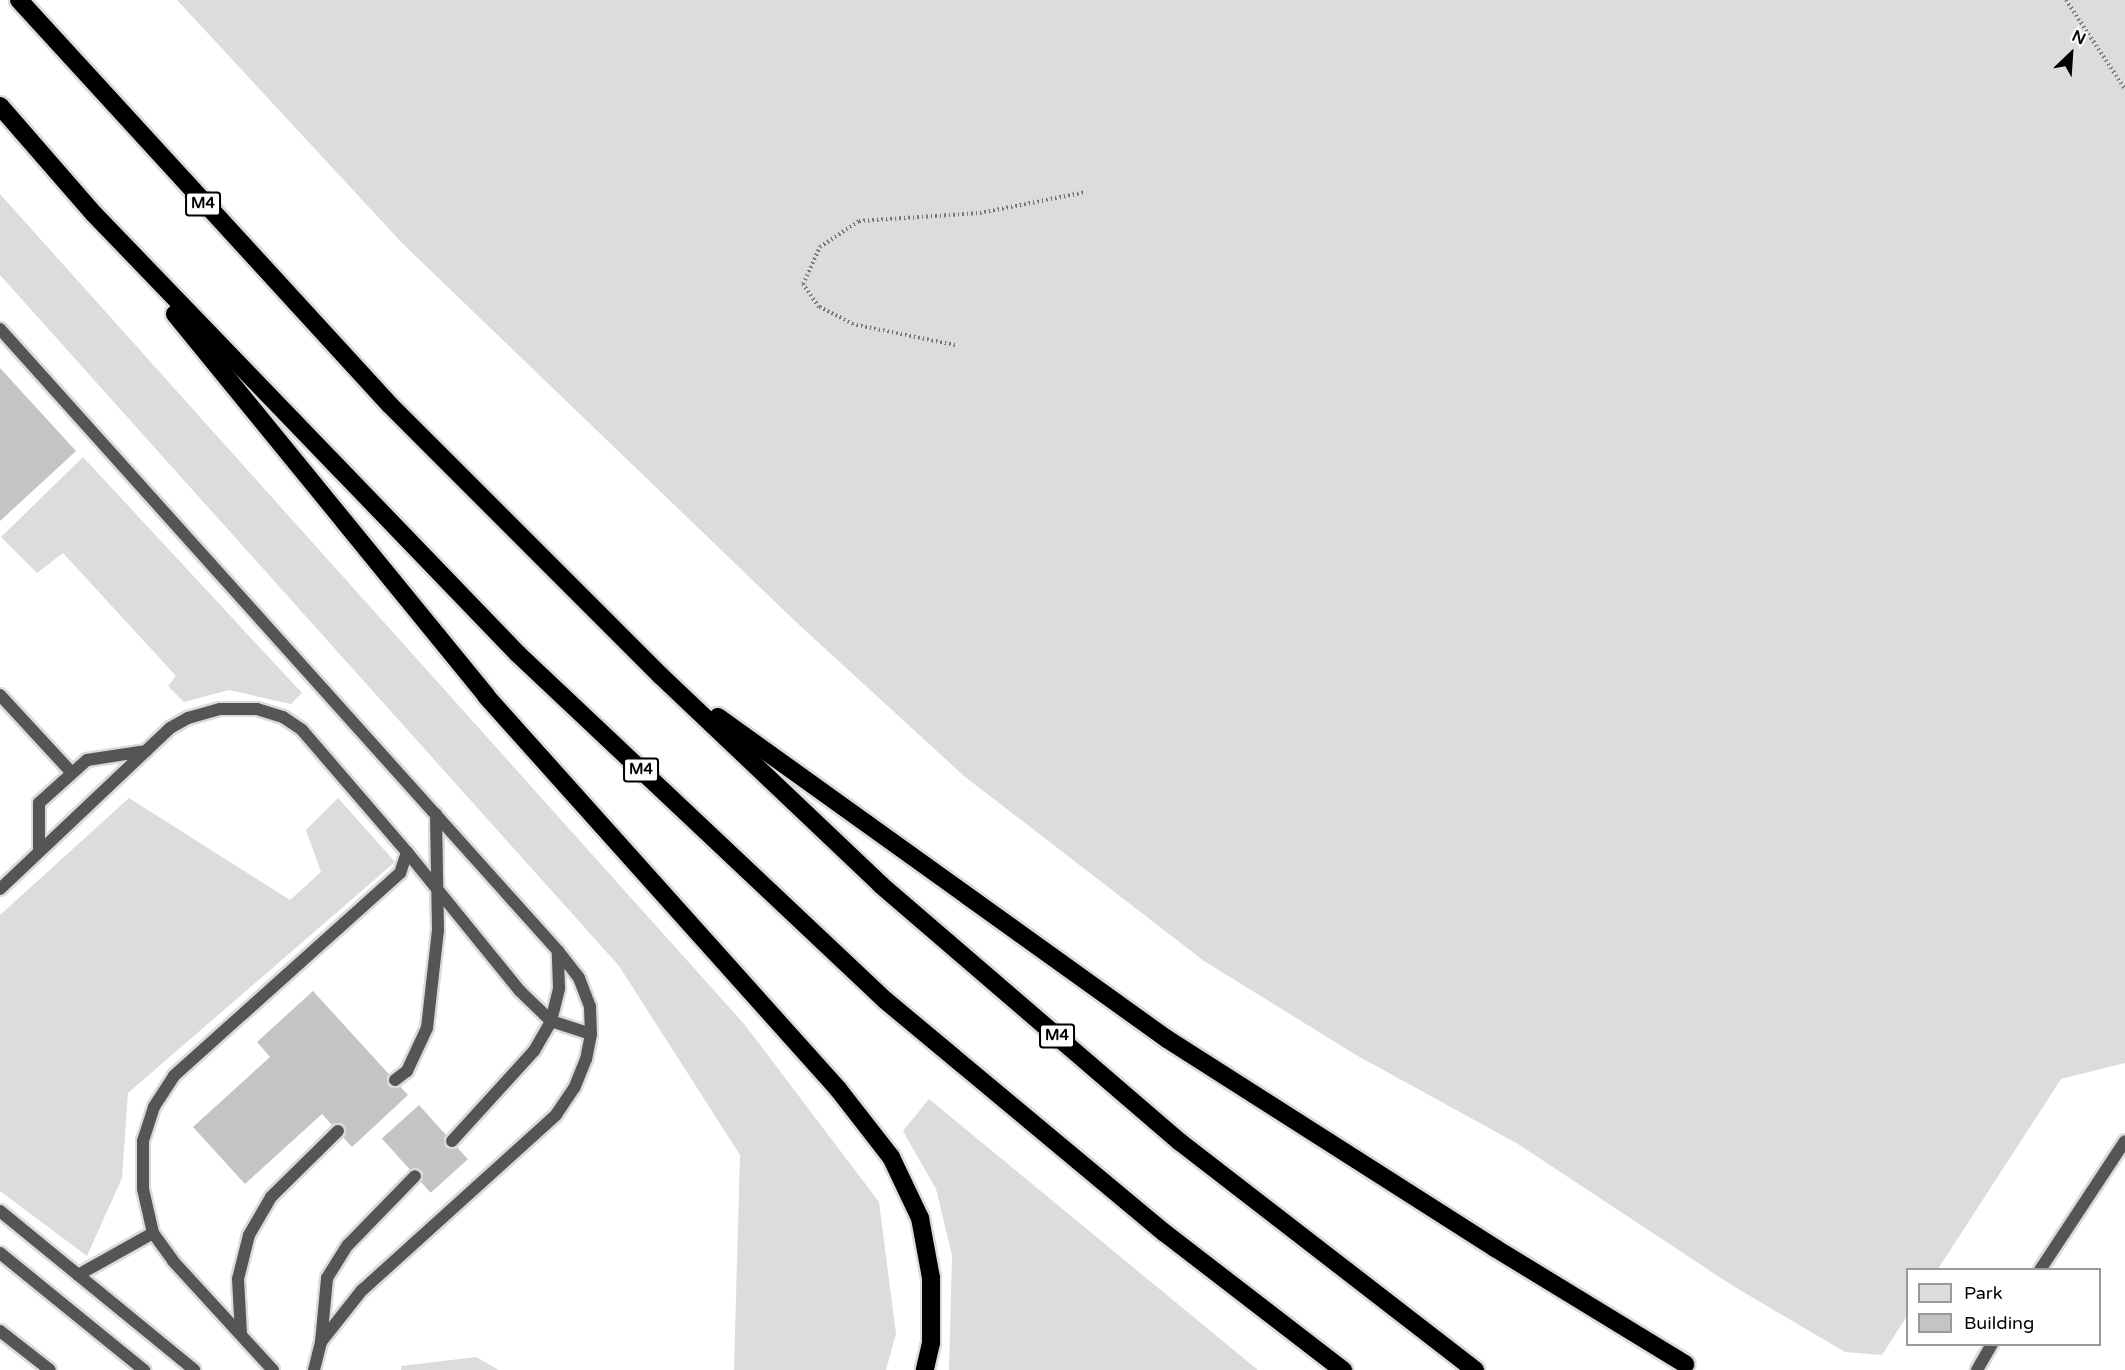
<!DOCTYPE html>
<style>
body{margin:0}
#map{position:relative;width:2125px;height:1370px;overflow:hidden;background:#fff;font-family:"Varela Round",sans-serif}
div>[style]{position:absolute}
.green>*{inset:0;background:#dcdcdc}
.building>*{inset:0;background:#c4c4c4;transform-origin:0 0}
.path>*{height:4px;margin-top:-2px;transform-origin:0;background:repeating-linear-gradient(90deg,#777 0 1.5px,transparent 0 4.5px)}
.roads{filter:drop-shadow(2px 0 #dbdbdb) drop-shadow(-2px 0 #dbdbdb) drop-shadow(0 2px #dbdbdb) drop-shadow(0 -2px #dbdbdb)}
.service>*{height:12px;margin:-6px;padding:0 6px;transform-origin:6px;border-radius:6px;background:#555}
.motorway>*{height:18px;margin:-9px;padding:0 9px;transform-origin:9px;border-radius:9px;background:#000}
span{translate:-50% -50%;white-space:nowrap;text-align:center;line-height:1.15;-webkit-text-stroke:5px #fff;paint-order:stroke}
.shield-label span{padding:2px 4px;background:#fff;border:2px solid;border-radius:4px;-webkit-text-stroke-width:0}
.shield-label{font-size:15px;color:#000;font-weight:700}
.legend{position:absolute;left:1906px;top:1268px;width:195px;height:78px;box-sizing:border-box;background:#fff;border:2px solid #999;margin:0;padding:8px 10px;list-style:none;font-size:18px;color:#000}
.legend li{display:flex;align-items:center;gap:12px;height:30px}
.legend b{width:30px;border:2px solid #999}
.north{position:absolute;left:2041px;top:24px;width:60px;height:60px;-webkit-text-stroke:4px #fff;paint-order:stroke;rotate:25deg;font-size:16px;font-weight:700;line-height:24px;text-align:center;color:#000}
.north::after{content:'';display:block;margin:auto;width:21px;height:27px;background:#000;clip-path:polygon(50% 0,100% 100%,50% 72%,0 100%)}
</style>
<div id="map">
<div class="green">
<i style="clip-path:polygon(177px 0,2125px 0,2125px 1063px,2061px 1079px,1938px 1269px,1908px 1270px,1907px 1316px,1882px 1355px,1845px 1352px,1733px 1286px,1518px 1144px,1356px 1055px,1204px 961px,964px 776px,796px 622px,403px 244px)"></i>
<i style="clip-path:polygon(0 194px,745px 1025px,879px 1202px,896px 1334px,886px 1370px,734px 1370px,740px 1155px,619px 966px,0 275px)"></i>
<i style="clip-path:polygon(83px 457px,302px 693px,291px 704px,229px 690px,184px 702px,168px 686px,176px 676px,63px 553px,37px 573px,1px 537px)"></i>
<i style="clip-path:polygon(129px 798px,290px 900px,321px 872px,306px 830px,338px 798px,395px 862px,128px 1093px,122px 1178px,87px 1256px,0 1191px,0 915px)"></i>
<i style="clip-path:polygon(929px 1099px,1253px 1366px,1258px 1370px,949px 1370px,952px 1255px,936px 1189px,903px 1131px)"></i>
<i style="clip-path:polygon(476px 1357px,499px 1370px,401px 1370px,401px 1366px)"></i>
</div>
<div class="building">
<i style="clip-path:polygon(0 368px,76px 451px,0 521px)"></i>
<i style="clip-path:polygon(313px 991px,408px 1095px,352px 1147px,322px 1114px,245px 1184px,193px 1127px,270px 1057px,257px 1042px)"></i>
<i style="left:419px;top:1105px;width:73px;height:50px;rotate:48deg"></i>
</div>
<div class="path">
<i style="left:2066px;top:0;width:107px;rotate:56.5deg"></i>
<i style="left:955px;top:345px;width:104px;rotate:-168.4deg"></i>
<i style="left:853px;top:324px;width:38px;rotate:-153deg"></i>
<i style="left:819px;top:307px;width:28px;rotate:-125deg"></i>
<i style="left:803px;top:284px;width:41px;rotate:-65.3deg"></i>
<i style="left:820px;top:247px;width:47px;rotate:-33.7deg"></i>
<i style="left:859px;top:221px;width:121px;rotate:-3.8deg"></i>
<i style="left:980px;top:213px;width:108px;rotate:-11.2deg"></i>
</div>
<div class="roads">
<div class="service">
<i style="left:0;top:329px;width:836px;rotate:48.1deg"></i>
<i style="left:558px;top:951px;width:34px;rotate:52deg"></i>
<i style="left:579px;top:978px;width:31px;rotate:69deg"></i>
<i style="left:590px;top:1007px;width:27px;rotate:88deg"></i>
<i style="left:591px;top:1034px;width:25px;rotate:101deg"></i>
<i style="left:586px;top:1059px;width:31px;rotate:112deg"></i>
<i style="left:574px;top:1088px;width:32px;rotate:124deg"></i>
<i style="left:556px;top:1115px;width:261px;rotate:137.9deg"></i>
<i style="left:362px;top:1290px;width:66px;rotate:128.3deg"></i>
<i style="left:321px;top:1342px;width:29px;rotate:104deg"></i>
<i style="left:0;top:695px;width:106px;rotate:47.3deg"></i>
<i style="left:39px;top:851px;width:48px;rotate:-90deg"></i>
<i style="left:39px;top:803px;width:64px;rotate:-41.9deg"></i>
<i style="left:87px;top:760px;width:60px;rotate:-8.7deg"></i>
<i style="left:407px;top:852px;width:179px;rotate:50.9deg"></i>
<i style="left:520px;top:991px;width:43px;rotate:44.1deg"></i>
<i style="left:551px;top:1021px;width:42px;rotate:18deg"></i>
<i style="left:0;top:889px;width:234px;rotate:-43.4deg"></i>
<i style="left:170px;top:728px;width:21px;rotate:-29deg"></i>
<i style="left:188px;top:718px;width:33px;rotate:-16deg"></i>
<i style="left:220px;top:709px;width:37px"></i>
<i style="left:257px;top:709px;width:27px;rotate:17deg"></i>
<i style="left:283px;top:717px;width:23px;rotate:34deg"></i>
<i style="left:302px;top:730px;width:161px;rotate:49.3deg"></i>
<i style="left:407px;top:852px;width:22px;rotate:108deg"></i>
<i style="left:400px;top:873px;width:304px;rotate:138.1deg"></i>
<i style="left:174px;top:1076px;width:37px;rotate:123deg"></i>
<i style="left:154px;top:1107px;width:36px;rotate:108deg"></i>
<i style="left:143px;top:1141px;width:48px;rotate:90deg"></i>
<i style="left:143px;top:1189px;width:45px;rotate:77.2deg"></i>
<i style="left:153px;top:1233px;width:34px;rotate:54deg"></i>
<i style="left:173px;top:1261px;width:148px;rotate:47.5deg"></i>
<i style="left:395px;top:1080px;width:15px;rotate:-37deg"></i>
<i style="left:407px;top:1071px;width:47px;rotate:-65.1deg"></i>
<i style="left:427px;top:1028px;width:99px;rotate:-83.6deg"></i>
<i style="left:438px;top:930px;width:116px;rotate:-91deg"></i>
<i style="left:452px;top:1141px;width:122px;rotate:-47.7deg"></i>
<i style="left:534px;top:1051px;width:34px;rotate:-60deg"></i>
<i style="left:551px;top:1021px;width:34px;rotate:-76deg"></i>
<i style="left:559px;top:988px;width:37px;rotate:-92deg"></i>
<i style="left:0;top:1211px;width:251px;rotate:39.3deg"></i>
<i style="left:0;top:1253px;width:186px;rotate:39.1deg"></i>
<i style="left:2040px;top:1270px;width:154px;rotate:-56.6deg"></i>
<i style="left:78px;top:1275px;width:86px;rotate:-29.2deg"></i>
<i style="left:0;top:1331px;width:63px;rotate:38deg"></i>
<i style="left:241px;top:1334px;width:55px;rotate:-93.1deg"></i>
<i style="left:238px;top:1279px;width:45px;rotate:-76deg"></i>
<i style="left:249px;top:1235px;width:44px;rotate:-59.9deg"></i>
<i style="left:271px;top:1197px;width:94px;rotate:-44.6deg"></i>
<i style="left:321px;top:1342px;width:64px;rotate:-84.6deg"></i>
<i style="left:327px;top:1278px;width:39px;rotate:-58deg"></i>
<i style="left:348px;top:1245px;width:96px;rotate:-45.8deg"></i>
<i style="left:1977px;top:1370px;width:30px;rotate:-60deg"></i>
</div>
<div class="motorway">
<i style="left:19px;top:0;width:549px;rotate:47.51deg"></i>
<i style="left:390px;top:405px;width:383px;rotate:45deg"></i>
<i style="left:661px;top:676px;width:303px;rotate:43.5deg"></i>
<i style="left:881px;top:885px;width:394px;rotate:40.7deg"></i>
<i style="left:1180px;top:1142px;width:373px;rotate:37.7deg"></i>
<i style="left:0;top:106px;width:143px;rotate:49deg"></i>
<i style="left:94px;top:214px;width:611px;rotate:46.06deg"></i>
<i style="left:518px;top:654px;width:504px;rotate:43.31deg"></i>
<i style="left:885px;top:1000px;width:364px;rotate:39.8deg"></i>
<i style="left:1165px;top:1233px;width:225px;rotate:37.6deg"></i>
<i style="left:175px;top:314px;width:493px;rotate:50.8deg"></i>
<i style="left:486px;top:696px;width:528px;rotate:48.15deg"></i>
<i style="left:838px;top:1089px;width:86px;rotate:52.1deg"></i>
<i style="left:891px;top:1157px;width:68px;rotate:64.6deg"></i>
<i style="left:920px;top:1218px;width:61px;rotate:79.6deg"></i>
<i style="left:931px;top:1278px;width:65px;rotate:90deg"></i>
<i style="left:931px;top:1343px;width:28px;rotate:103deg"></i>
<i style="left:718px;top:717px;width:553px;rotate:35.65deg"></i>
<i style="left:1167px;top:1039px;width:389px;rotate:32.5deg"></i>
<i style="left:1495px;top:1248px;width:223px;rotate:31.4deg"></i>
</div>
</div>
<div class="shield-label">
<span style="left:203px;top:204px">M4</span>
<span style="left:641px;top:770px">M4</span>
<span style="left:1057px;top:1036px">M4</span>
</div>
<ul class="legend">
<li><b style="height:16px;background:#dcdcdc"></b>Park</li>
<li><b style="height:16px;background:#c4c4c4"></b>Building</li>
</ul>
<div class="north">N</div>
</div>
